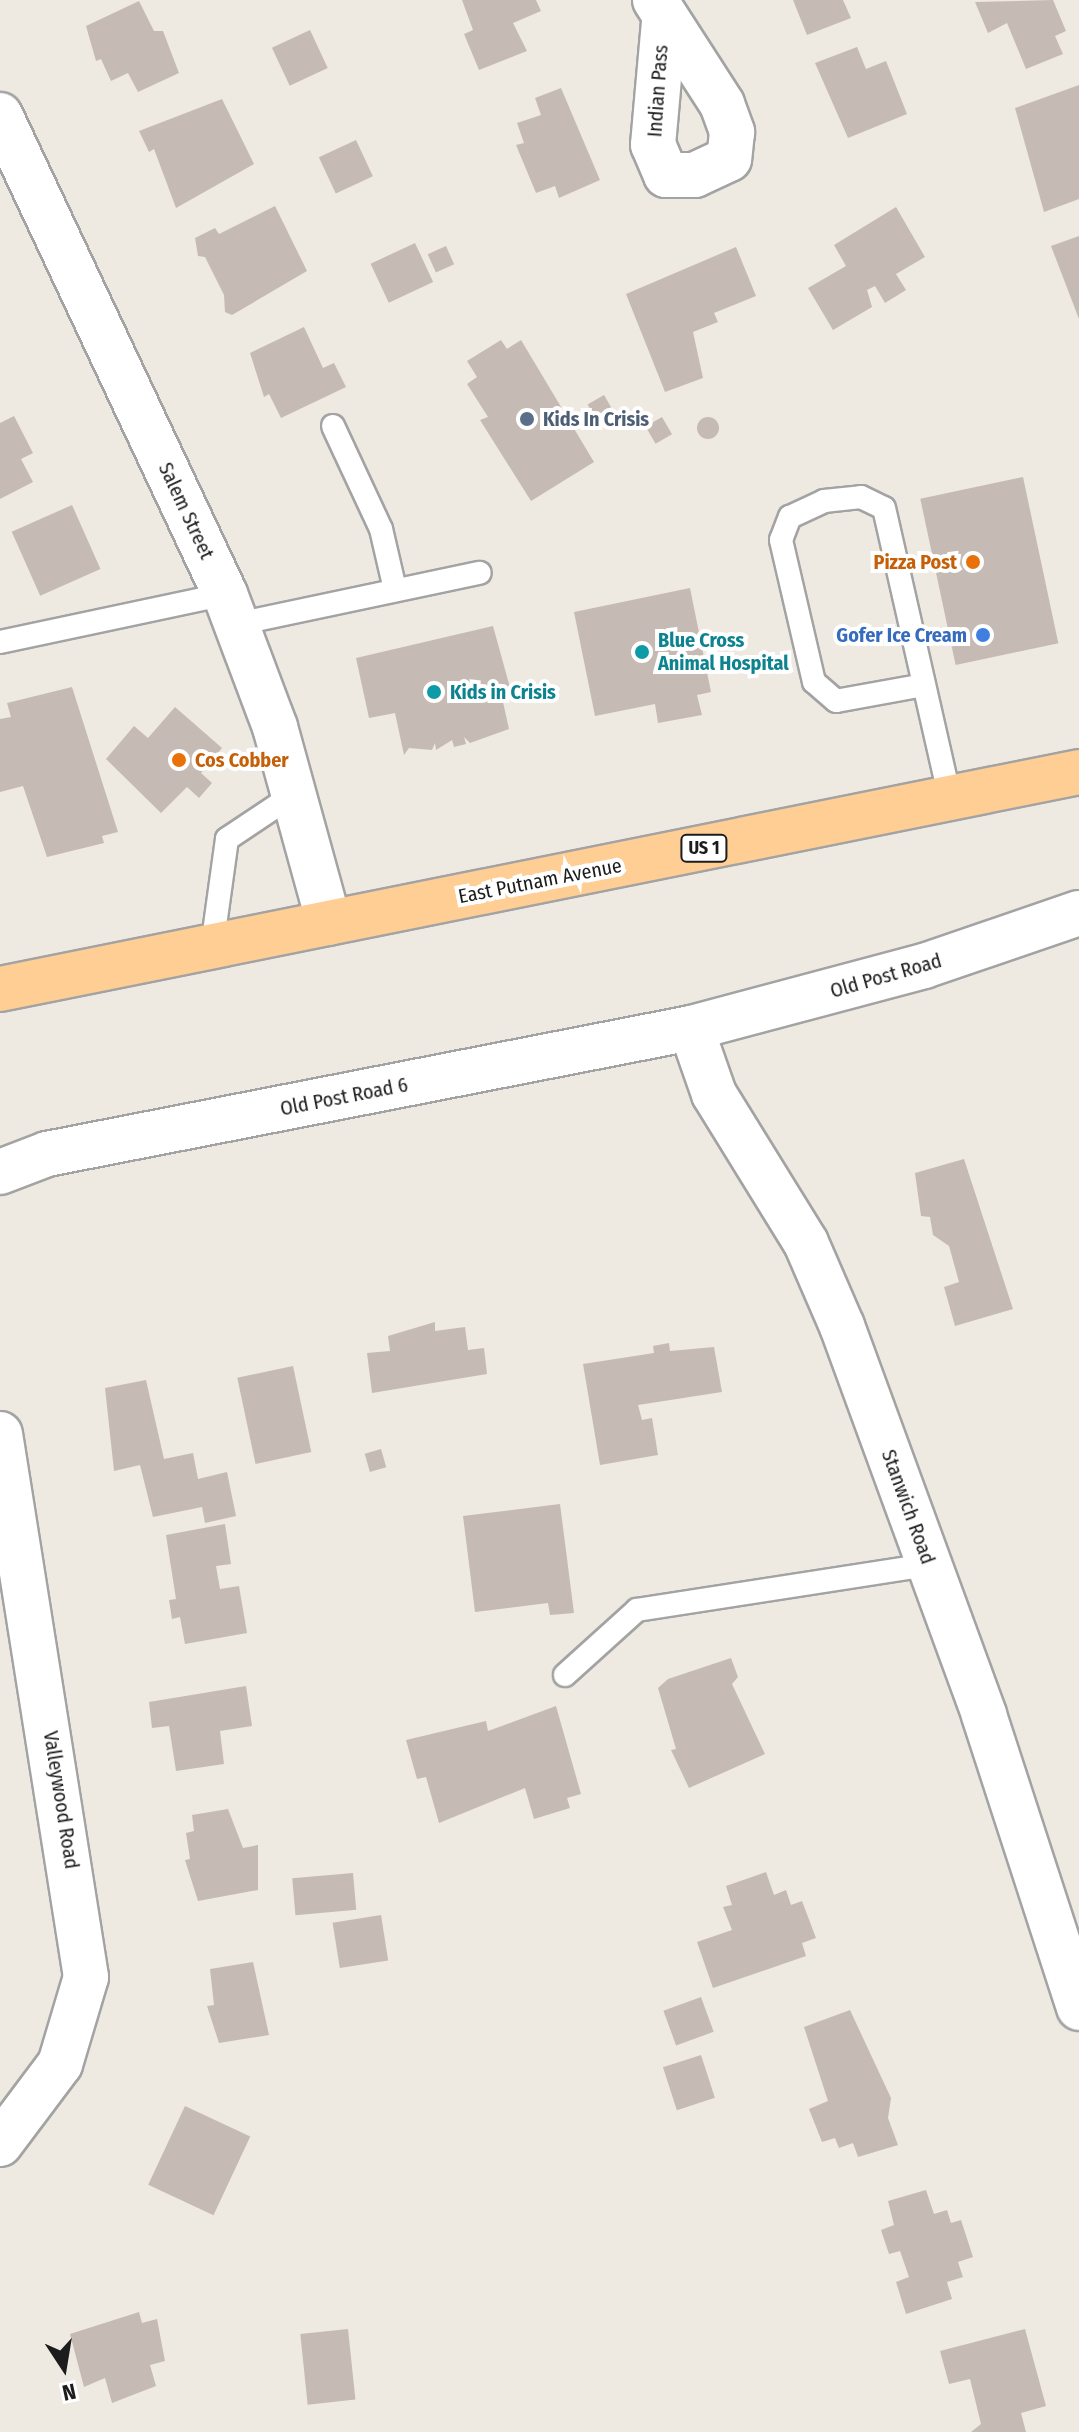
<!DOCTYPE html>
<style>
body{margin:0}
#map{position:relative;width:1079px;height:2432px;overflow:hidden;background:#eee9e1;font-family:"Fira Sans Condensed",sans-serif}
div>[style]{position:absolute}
.building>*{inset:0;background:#c6bbb4;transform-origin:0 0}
.round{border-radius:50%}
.roads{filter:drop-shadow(2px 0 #a3a3a3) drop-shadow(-2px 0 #a3a3a3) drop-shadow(0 2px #a3a3a3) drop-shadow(0 -2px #a3a3a3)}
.service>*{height:22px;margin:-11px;padding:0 11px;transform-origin:11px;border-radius:11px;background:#fff}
.minor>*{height:44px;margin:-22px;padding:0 22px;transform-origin:22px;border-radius:22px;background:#fff}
.tertiary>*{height:44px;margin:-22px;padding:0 22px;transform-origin:22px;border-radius:22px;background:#fff}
.primary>*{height:44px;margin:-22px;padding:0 22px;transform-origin:22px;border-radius:22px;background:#ffce95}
.dots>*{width:22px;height:22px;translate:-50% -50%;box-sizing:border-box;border:4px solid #fff;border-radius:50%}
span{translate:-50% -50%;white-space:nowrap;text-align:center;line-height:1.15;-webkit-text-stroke:8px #fff;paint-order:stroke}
.shield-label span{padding:2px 6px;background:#fff;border:2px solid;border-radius:6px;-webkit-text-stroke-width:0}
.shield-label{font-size:18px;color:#1c1c1c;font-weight:700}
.street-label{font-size:20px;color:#1c1c1c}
.service-label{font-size:20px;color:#4e5e75;font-weight:700}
.left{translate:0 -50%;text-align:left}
.food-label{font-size:20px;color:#c56008;font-weight:700}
.right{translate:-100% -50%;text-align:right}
.shop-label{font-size:20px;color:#366cbe;font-weight:700}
.culture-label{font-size:20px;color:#0d838f;font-weight:700}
.north{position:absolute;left:24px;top:2328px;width:80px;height:80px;-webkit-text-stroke:6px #fff;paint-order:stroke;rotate:168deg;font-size:22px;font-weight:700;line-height:32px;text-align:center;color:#1c1c1c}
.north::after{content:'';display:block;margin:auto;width:28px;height:36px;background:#1c1c1c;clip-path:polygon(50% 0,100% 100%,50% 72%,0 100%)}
</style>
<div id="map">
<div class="building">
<i style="clip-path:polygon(462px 0,536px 0,541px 11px,513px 23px,527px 51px,479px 70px,464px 34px,473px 30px)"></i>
<i style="clip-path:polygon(793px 0,843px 0,851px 18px,807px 35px)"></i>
<i style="clip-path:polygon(1053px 0,1066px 31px,1055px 36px,1063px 54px,1026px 69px,1007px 23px,988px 33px,975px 2px)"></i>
<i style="clip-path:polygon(139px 1px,154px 31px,163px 31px,179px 73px,138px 92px,128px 73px,111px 81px,101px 59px,96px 61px,86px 26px)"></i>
<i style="left:310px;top:30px;width:42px;height:42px;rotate:65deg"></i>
<i style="clip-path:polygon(857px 47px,866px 69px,886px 61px,907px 114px,848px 138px,815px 63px)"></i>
<i style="clip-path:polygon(1079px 85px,1079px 199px,1044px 212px,1015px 108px)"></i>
<i style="clip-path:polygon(561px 88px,600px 180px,559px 198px,555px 186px,536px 193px,516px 145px,524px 143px,517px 123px,541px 115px,535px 98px)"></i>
<i style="clip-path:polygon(222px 99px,254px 164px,176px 208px,154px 149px,149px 152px,139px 131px)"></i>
<i style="left:356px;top:140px;width:40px;height:41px;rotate:65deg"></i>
<i style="clip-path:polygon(275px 206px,307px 271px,232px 315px,225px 312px,224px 295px,205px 257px,198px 256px,195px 238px,215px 228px,219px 234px)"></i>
<i style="clip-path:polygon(896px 207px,925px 257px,896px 274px,906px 290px,885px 303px,875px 286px,867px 290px,872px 307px,833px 330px,808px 288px,846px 266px,834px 245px)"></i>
<i style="clip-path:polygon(1079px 236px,1079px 319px,1051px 246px)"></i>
<i style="left:415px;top:243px;width:43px;height:49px;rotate:65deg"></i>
<i style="left:446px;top:246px;width:20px;height:20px;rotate:66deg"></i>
<i style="clip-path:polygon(736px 247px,756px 296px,714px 313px,718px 322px,693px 332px,703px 378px,665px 392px,626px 294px)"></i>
<i style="clip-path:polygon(304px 327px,323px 368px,334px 363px,346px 387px,281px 418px,269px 394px,264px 397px,250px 353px)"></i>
<i style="clip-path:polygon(501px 340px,507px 349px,521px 340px,594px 462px,531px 501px,480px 420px,488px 417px,467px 384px,477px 377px,467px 361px)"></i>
<i style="left:604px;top:395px;width:14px;height:19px;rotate:60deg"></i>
<i style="clip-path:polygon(14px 416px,33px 453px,21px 459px,33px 482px,0 499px,0 423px)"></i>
<i class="round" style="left:697px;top:417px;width:22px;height:22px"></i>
<i style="left:662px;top:417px;width:20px;height:19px;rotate:60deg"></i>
<i style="left:1023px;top:477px;width:170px;height:105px;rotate:78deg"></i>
<i style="left:72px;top:505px;width:70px;height:66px;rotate:66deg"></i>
<i style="clip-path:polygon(690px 588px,711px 692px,697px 695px,702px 715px,658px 723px,655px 704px,595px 716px,574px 612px)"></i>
<i style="clip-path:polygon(493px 626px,511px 691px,501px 693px,509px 729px,470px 743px,464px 737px,466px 744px,454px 747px,452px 740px,436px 750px,435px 743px,432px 750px,409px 748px,404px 755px,395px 713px,369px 718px,356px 658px)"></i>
<i style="clip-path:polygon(72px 687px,118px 832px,102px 836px,104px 843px,47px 857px,23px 786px,0 792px,0 719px,11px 717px,7px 703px)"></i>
<i style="clip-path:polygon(175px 707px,222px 748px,201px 773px,212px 783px,199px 798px,187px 787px,161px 813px,106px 759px,134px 726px,148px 738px)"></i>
<i style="clip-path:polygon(964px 1159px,1013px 1309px,955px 1326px,944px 1287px,959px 1282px,949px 1246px,933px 1235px,930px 1217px,921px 1216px,915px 1173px)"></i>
<i style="clip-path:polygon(435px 1322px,435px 1331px,465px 1327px,468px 1350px,484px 1348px,487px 1374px,372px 1393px,367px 1353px,390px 1351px,388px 1336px)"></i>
<i style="clip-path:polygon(669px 1343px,670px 1351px,714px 1347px,722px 1392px,638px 1405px,642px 1420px,652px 1418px,658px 1455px,600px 1465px,583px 1364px,654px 1353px,653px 1346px)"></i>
<i style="left:293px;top:1366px;width:88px;height:57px;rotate:78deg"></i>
<i style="clip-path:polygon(146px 1380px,164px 1459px,193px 1453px,198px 1479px,227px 1472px,236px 1516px,205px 1523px,202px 1507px,153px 1517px,140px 1465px,114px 1471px,105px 1388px)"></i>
<i style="left:381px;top:1449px;width:19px;height:17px;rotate:74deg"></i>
<i style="clip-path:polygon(560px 1504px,574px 1613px,550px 1615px,548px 1603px,475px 1612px,463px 1516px)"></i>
<i style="clip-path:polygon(225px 1524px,231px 1564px,216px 1566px,220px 1589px,239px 1586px,247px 1633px,185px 1644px,180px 1617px,172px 1619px,169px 1600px,176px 1599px,166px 1535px)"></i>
<i style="clip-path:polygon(731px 1658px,738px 1677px,732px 1684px,765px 1754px,689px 1788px,671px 1750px,676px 1749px,658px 1688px,668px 1679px)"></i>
<i style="clip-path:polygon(246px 1686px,252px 1726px,220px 1731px,224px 1764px,176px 1771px,169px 1726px,152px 1728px,149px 1702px)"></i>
<i style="clip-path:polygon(556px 1706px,581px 1794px,567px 1798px,570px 1808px,534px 1819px,525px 1788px,439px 1823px,426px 1777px,417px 1779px,406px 1740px,486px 1721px,488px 1731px)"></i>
<i style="clip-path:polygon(228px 1809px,243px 1848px,258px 1845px,258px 1890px,198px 1901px,185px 1860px,190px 1859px,186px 1833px,194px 1831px,192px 1815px)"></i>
<i style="clip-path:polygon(766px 1872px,774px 1895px,786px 1890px,791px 1905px,802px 1901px,816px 1938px,802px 1943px,806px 1956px,713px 1988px,697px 1942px,732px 1930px,723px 1907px,732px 1905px,726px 1886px)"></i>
<i style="left:353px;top:1873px;width:37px;height:61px;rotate:85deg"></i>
<i style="left:381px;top:1915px;width:46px;height:49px;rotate:81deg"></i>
<i style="clip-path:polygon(253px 1962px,269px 2035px,219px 2043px,207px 2006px,214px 2005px,210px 1969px)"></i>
<i style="left:701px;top:1997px;width:37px;height:40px;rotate:70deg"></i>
<i style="clip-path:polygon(850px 2010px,891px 2098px,888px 2118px,898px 2145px,858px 2157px,853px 2143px,839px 2148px,835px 2138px,822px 2142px,809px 2109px,828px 2101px,804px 2027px)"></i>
<i style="left:701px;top:2055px;width:45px;height:40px;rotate:72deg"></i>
<i style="left:185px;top:2106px;width:72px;height:87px;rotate:25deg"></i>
<i style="clip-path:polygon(926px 2190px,934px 2214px,947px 2210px,951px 2223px,961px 2220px,973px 2257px,958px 2262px,963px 2277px,947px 2282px,952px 2299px,906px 2314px,896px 2282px,909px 2277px,900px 2251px,889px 2254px,881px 2230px,894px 2225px,888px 2201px)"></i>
<i style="clip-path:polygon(139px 2312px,142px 2323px,157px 2319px,165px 2361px,150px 2365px,156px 2386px,112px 2403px,105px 2378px,84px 2387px,70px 2334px)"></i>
<i style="left:348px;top:2329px;width:71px;height:48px;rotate:84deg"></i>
<i style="clip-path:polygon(1025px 2329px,1046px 2406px,1021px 2413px,1026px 2432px,971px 2432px,981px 2424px,970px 2379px,949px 2384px,940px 2351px)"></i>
</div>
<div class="roads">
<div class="service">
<i style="left:333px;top:426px;width:114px;rotate:65deg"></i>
<i style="left:381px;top:529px;width:62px;rotate:76.9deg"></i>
<i style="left:237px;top:624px;width:248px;rotate:-11.9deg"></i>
<i style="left:0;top:642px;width:230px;rotate:-12deg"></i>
<i style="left:924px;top:685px;width:89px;rotate:169.7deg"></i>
<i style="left:836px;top:701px;width:29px;rotate:-139deg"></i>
<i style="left:814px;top:682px;width:146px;rotate:-103.1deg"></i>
<i style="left:781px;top:540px;width:25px;rotate:-69deg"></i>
<i style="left:790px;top:517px;width:38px;rotate:-25deg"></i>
<i style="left:824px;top:501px;width:37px;rotate:-6deg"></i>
<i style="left:861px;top:497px;width:25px;rotate:26deg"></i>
<i style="left:884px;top:508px;width:298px;rotate:77.2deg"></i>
<i style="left:212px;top:947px;width:109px;rotate:-82.1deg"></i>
<i style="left:227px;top:839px;width:83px;rotate:-33.7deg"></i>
<i style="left:565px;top:1675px;width:97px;rotate:-42.1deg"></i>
<i style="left:637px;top:1610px;width:295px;rotate:-8.8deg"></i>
</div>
<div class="minor">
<i style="left:655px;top:0;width:124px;rotate:57.2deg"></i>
<i style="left:722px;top:104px;width:30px;rotate:70deg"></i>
<i style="left:732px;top:132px;width:27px;rotate:96deg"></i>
<i style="left:729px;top:159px;width:38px;rotate:155deg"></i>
<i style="left:695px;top:175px;width:29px;rotate:180deg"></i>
<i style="left:666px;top:175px;width:33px;rotate:-113deg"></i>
<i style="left:653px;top:145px;width:124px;rotate:-84.9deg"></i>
<i style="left:0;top:115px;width:529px;rotate:64.84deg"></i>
<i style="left:225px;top:594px;width:142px;rotate:69.4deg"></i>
<i style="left:275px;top:727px;width:203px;rotate:74.6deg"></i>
<i style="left:0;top:1434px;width:550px;rotate:81deg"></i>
<i style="left:86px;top:1977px;width:91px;rotate:106.6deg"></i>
<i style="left:60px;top:2064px;width:100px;rotate:126.9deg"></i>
</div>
<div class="tertiary">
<i style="left:691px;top:1028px;width:70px;rotate:70.8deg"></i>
<i style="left:714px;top:1094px;width:175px;rotate:58.3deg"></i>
<i style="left:806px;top:1243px;width:90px;rotate:66.6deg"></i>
<i style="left:842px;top:1326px;width:414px;rotate:69.9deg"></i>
<i style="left:984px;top:1715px;width:308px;rotate:72deg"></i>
<i style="left:0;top:1172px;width:50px;rotate:-21deg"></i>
<i style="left:47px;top:1154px;width:656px;rotate:-11.07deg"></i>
<i style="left:691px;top:1028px;width:241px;rotate:-14.9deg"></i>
<i style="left:924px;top:966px;width:164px;rotate:-18.9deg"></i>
</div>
<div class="primary">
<i style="left:0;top:989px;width:1101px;rotate:-11.37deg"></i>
</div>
</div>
<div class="dots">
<i style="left:527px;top:419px;background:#5c6f8a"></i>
<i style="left:973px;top:562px;background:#e8710a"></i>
<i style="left:983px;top:635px;background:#3f7fe0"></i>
<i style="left:642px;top:652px;background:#0f9aa8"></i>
<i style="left:434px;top:692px;background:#0f9aa8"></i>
<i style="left:179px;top:760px;background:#e8710a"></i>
</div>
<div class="shield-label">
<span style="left:704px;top:848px">US 1</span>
</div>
<div class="street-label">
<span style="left:658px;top:91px;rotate:-86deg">Indian Pass</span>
<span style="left:186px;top:511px;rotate:65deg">Salem Street</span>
<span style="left:540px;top:881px;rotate:-11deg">East Putnam Avenue</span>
<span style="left:886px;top:976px;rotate:-16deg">Old Post Road</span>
<span style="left:344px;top:1097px;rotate:-11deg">Old Post Road 6</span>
<span style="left:908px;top:1507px;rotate:70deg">Stanwich Road</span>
<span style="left:61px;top:1800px;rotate:81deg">Valleywood Road</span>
</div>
<div class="service-label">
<span class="left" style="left:543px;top:419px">Kids In Crisis</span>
</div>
<div class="food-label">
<span class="right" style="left:957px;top:562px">Pizza Post</span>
<span class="left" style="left:195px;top:760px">Cos Cobber</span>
</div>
<div class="shop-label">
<span class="right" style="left:967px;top:635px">Gofer Ice Cream</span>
</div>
<div class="culture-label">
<span class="left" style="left:658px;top:652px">Blue Cross<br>Animal Hospital</span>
<span class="left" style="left:450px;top:692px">Kids in Crisis</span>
</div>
<div class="north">N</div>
</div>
